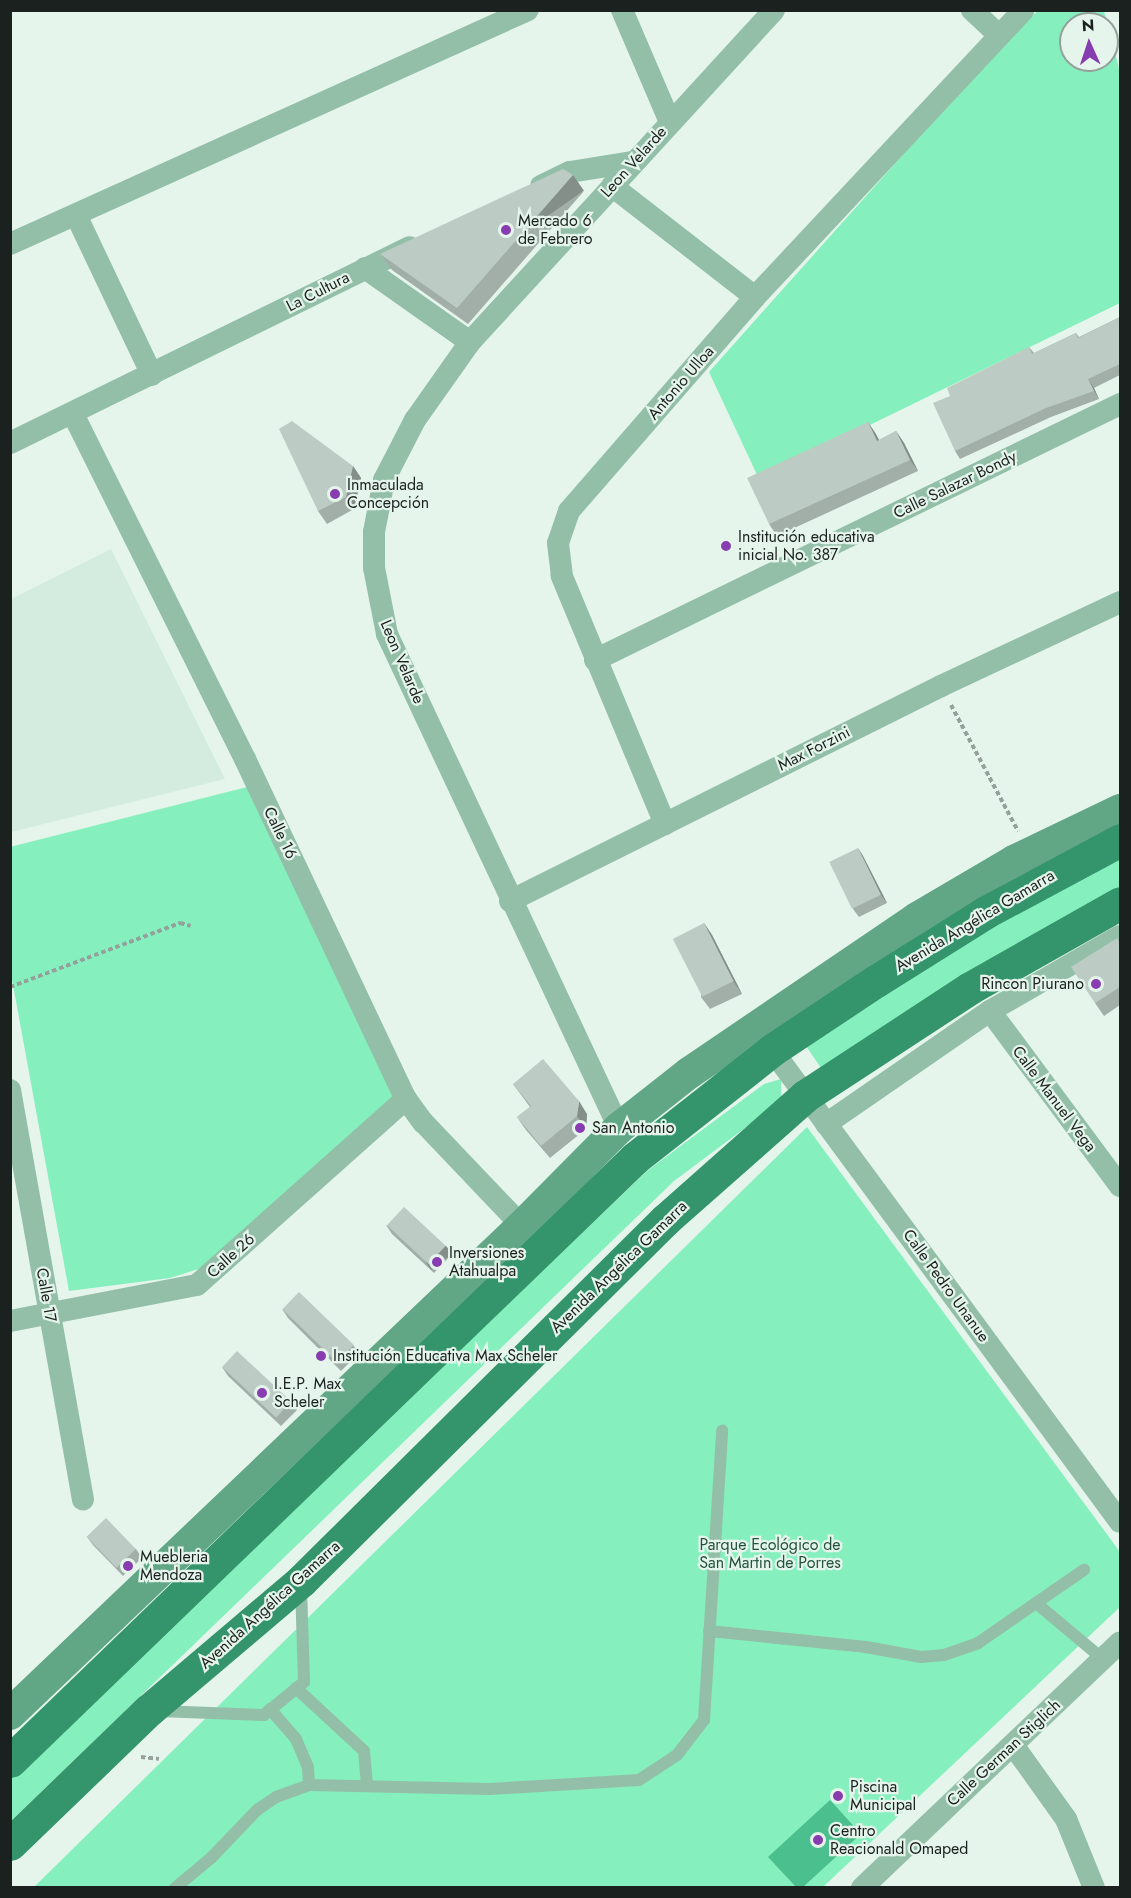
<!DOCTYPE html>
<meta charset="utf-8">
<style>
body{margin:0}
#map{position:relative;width:1131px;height:1898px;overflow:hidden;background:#e5f5ec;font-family:Jost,sans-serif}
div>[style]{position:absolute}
.built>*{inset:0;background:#d4ecdf}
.green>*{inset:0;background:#85f0bd}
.water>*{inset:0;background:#4bbf8d}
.path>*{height:4px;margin-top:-2px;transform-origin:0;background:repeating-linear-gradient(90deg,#94a099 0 4.5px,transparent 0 7.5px)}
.lane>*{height:12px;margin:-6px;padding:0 6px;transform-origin:6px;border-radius:6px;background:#93bfa8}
.street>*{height:22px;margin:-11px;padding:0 11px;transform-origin:11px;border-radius:11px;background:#93bfa8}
.secondary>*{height:32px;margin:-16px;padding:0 16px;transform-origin:16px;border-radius:16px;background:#61a785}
.primary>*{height:33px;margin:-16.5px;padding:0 16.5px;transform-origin:16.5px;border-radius:16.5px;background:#34946c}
.wall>*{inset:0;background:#a2afa9}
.shaded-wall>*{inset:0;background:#848f89;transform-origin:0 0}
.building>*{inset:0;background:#bcccc4;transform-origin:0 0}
.dots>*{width:16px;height:16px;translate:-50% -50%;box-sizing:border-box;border:3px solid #e5f5ec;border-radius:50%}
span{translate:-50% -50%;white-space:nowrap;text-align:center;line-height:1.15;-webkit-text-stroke:4.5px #e5f5ec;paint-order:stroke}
.street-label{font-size:16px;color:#1b211e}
.poi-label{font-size:16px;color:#1b211e}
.left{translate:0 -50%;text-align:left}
.right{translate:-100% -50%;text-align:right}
.park-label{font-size:16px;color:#24533d}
.frame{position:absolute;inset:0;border:12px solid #1b211e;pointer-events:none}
.north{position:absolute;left:1059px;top:12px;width:60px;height:60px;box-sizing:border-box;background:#e5f5ec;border:2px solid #94a09a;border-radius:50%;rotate:357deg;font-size:16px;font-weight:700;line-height:24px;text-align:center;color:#1b211e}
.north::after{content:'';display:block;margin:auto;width:21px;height:27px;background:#873daf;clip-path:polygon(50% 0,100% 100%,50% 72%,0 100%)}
</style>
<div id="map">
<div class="built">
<i style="clip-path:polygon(111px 549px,225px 779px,11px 832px,11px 599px)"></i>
</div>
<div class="green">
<i style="clip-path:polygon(evenodd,1038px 11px,1104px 11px,1120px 72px,1120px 303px,759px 479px,709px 372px,1007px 38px,1038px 11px,1071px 24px,1107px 24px,1107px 60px,1071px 60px,1071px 24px)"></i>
<i style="clip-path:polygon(255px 785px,400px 1091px,208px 1266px,170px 1278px,69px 1291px,11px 974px,10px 847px)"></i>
<i style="clip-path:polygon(1120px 853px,1120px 893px,823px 1071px,804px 1043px,980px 929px)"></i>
<i style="clip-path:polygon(781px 1079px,781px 1101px,674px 1181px,11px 1821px,11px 1775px,647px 1171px,764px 1084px)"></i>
<i style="clip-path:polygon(807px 1127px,1120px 1552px,1120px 1607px,823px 1887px,33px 1888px)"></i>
</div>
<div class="water">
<i style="clip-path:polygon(830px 1800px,861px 1834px,803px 1887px,796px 1887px,768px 1857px)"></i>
</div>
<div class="path">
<i style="left:951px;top:705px;width:143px;rotate:62deg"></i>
<i style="left:10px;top:987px;width:182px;rotate:-20.6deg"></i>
<i style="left:180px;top:923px;width:11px;rotate:15deg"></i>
<i style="left:141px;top:1757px;width:18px;rotate:6deg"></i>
</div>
<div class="lane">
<i style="left:1036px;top:1603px;width:87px;rotate:39.9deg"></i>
<i style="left:709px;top:1631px;width:158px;rotate:5.8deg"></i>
<i style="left:866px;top:1647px;width:56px;rotate:10.3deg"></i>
<i style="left:921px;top:1657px;width:23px;rotate:-5deg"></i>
<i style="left:944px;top:1655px;width:36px;rotate:-19deg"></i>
<i style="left:978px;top:1643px;width:129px;rotate:-34.6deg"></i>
<i style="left:296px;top:1688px;width:93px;rotate:42.8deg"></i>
<i style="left:364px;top:1751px;width:35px;rotate:85deg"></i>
<i style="left:270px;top:1709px;width:40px;rotate:49deg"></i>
<i style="left:296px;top:1739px;width:30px;rotate:67deg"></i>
<i style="left:308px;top:1767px;width:18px;rotate:87deg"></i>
<i style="left:159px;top:1711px;width:105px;rotate:2.2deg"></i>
<i style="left:264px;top:1715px;width:52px;rotate:-39.5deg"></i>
<i style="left:304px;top:1682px;width:97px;rotate:-91.8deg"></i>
<i style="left:175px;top:1888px;width:47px;rotate:-39.8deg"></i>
<i style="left:211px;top:1858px;width:66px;rotate:-46.2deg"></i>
<i style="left:257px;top:1810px;width:23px;rotate:-34deg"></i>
<i style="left:276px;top:1797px;width:35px;rotate:-20deg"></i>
<i style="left:309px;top:1785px;width:180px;rotate:1.3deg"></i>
<i style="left:489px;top:1789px;width:150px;rotate:-3.4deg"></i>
<i style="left:639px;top:1780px;width:45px;rotate:-33.3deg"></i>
<i style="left:677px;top:1755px;width:44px;rotate:-52.4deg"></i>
<i style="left:704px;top:1720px;width:290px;rotate:-86.4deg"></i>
</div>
<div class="street">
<i style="left:622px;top:10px;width:122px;rotate:66.8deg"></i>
<i style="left:972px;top:10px;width:37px;rotate:43deg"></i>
<i style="left:541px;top:186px;width:32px;rotate:-26deg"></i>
<i style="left:570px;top:172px;width:64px;rotate:-9deg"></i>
<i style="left:612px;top:186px;width:181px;rotate:37.8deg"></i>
<i style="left:76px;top:215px;width:177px;rotate:64.6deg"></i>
<i style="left:10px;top:244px;width:568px;rotate:-24.31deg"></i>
<i style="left:365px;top:268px;width:128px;rotate:35.2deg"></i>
<i style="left:73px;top:414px;width:385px;rotate:63.5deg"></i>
<i style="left:245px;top:759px;width:376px;rotate:64.7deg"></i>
<i style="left:406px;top:1099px;width:29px;rotate:54deg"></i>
<i style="left:423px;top:1122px;width:144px;rotate:46.4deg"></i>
<i style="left:10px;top:443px;width:445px;rotate:-26.1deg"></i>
<i style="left:595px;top:660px;width:584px;rotate:-25.99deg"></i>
<i style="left:665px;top:824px;width:269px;rotate:-112.6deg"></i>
<i style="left:562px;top:576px;width:33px;rotate:-97deg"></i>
<i style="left:558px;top:543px;width:34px;rotate:-71deg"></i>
<i style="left:569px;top:511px;width:284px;rotate:-49deg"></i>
<i style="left:755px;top:297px;width:393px;rotate:-46.9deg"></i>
<i style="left:510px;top:901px;width:482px;rotate:-26.5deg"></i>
<i style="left:941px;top:686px;width:198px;rotate:-25.1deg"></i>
<i style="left:990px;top:1011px;width:218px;rotate:53.4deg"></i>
<i style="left:772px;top:1050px;width:586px;rotate:53.6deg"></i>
<i style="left:10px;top:1090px;width:416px;rotate:79.9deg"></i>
<i style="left:826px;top:1124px;width:199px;rotate:-34.6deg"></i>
<i style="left:990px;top:1011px;width:150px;rotate:-30deg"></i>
<i style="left:619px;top:1128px;width:546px;rotate:-115.16deg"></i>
<i style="left:387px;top:634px;width:67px;rotate:-101.1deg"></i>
<i style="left:374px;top:568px;width:36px;rotate:-90deg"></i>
<i style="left:374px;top:532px;width:53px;rotate:-79.1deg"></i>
<i style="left:384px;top:480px;width:68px;rotate:-62.7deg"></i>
<i style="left:415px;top:420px;width:95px;rotate:-54.8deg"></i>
<i style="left:470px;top:342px;width:450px;rotate:-47.5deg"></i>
<i style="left:10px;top:1321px;width:190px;rotate:-10.9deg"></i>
<i style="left:197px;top:1285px;width:280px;rotate:-41.7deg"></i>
<i style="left:1013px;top:1745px;width:91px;rotate:54.4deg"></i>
<i style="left:1066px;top:1819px;width:74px;rotate:67.9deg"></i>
<i style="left:862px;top:1888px;width:356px;rotate:-43.6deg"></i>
</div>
<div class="secondary">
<i style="left:10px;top:1714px;width:707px;rotate:-43.63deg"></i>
<i style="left:522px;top:1226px;width:138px;rotate:-45.3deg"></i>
<i style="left:619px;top:1128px;width:89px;rotate:-38.2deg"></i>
<i style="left:689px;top:1073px;width:276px;rotate:-34.2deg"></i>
<i style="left:917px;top:918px;width:113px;rotate:-30.4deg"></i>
<i style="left:1014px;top:861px;width:118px;rotate:-25.7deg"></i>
</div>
<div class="primary">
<i style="left:10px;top:1761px;width:868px;rotate:-43.97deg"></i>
<i style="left:635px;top:1158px;width:174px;rotate:-38.2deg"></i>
<i style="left:772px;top:1050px;width:125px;rotate:-33.6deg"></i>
<i style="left:876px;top:981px;width:130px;rotate:-32.1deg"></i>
<i style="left:986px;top:912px;width:152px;rotate:-28.2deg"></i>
<i style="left:10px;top:1844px;width:193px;rotate:-44deg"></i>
<i style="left:149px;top:1710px;width:199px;rotate:-40.3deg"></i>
<i style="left:301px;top:1581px;width:513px;rotate:-44.76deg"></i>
<i style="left:665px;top:1220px;width:187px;rotate:-41.5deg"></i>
<i style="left:805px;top:1096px;width:197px;rotate:-33.2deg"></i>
<i style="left:970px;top:988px;width:172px;rotate:-29.5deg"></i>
</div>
<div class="wall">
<i style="clip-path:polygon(584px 191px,468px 324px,392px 270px,380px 254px)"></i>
<i style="clip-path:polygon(1120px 317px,1120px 375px,1094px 388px,1099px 399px,1051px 417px,960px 459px,955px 451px,950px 396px,1029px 347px,1034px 353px,1076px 333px,1079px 337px)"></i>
<i style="clip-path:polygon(868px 422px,879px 440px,896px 431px,904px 443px,918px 471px,777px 536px,769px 524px)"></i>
<i style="clip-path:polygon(353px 466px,361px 478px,354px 509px,327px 524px,318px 511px)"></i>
<i style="clip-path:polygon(858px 848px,863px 856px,887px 903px,859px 917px,853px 909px)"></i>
<i style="clip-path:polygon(704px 923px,712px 935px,742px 994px,710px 1009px,701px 997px)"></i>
<i style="clip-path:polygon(1120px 944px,1120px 1005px,1104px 1016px,1095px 1003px)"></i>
<i style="clip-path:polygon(513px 1084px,587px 1114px,586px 1129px,550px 1158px,526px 1130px,517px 1117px,530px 1107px)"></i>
<i style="clip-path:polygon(386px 1225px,446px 1246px,452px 1254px,434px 1273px,392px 1234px)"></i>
<i style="clip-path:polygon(282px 1309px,353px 1345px,359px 1353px,341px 1371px,288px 1318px)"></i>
<i style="clip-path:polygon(222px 1367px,291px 1401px,297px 1410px,281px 1426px,228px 1376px)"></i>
<i style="clip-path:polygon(87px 1537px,136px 1549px,142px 1558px,123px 1576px,93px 1545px)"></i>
</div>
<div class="shaded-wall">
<i style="left:573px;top:175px;width:19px;height:176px;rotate:55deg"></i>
<i style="clip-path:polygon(1088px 379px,1094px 388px,1099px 399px,1094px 391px)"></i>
<i style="clip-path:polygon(868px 422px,876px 434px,885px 452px,877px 441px)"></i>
<i style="clip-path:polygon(896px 431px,904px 443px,918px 471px,910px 460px)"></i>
<i style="clip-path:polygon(353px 466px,361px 478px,354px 509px,346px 497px)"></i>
<i style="clip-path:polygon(858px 848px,863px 856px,887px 903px,881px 895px)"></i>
<i style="clip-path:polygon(704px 923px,712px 935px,742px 994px,733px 981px)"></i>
<i style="clip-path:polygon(579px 1101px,587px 1114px,586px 1129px,577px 1116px)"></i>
<i style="left:446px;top:1246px;width:10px;height:26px;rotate:53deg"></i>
</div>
<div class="building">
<i style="clip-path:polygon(563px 169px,573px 175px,457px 308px,380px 254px)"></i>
<i style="clip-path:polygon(1120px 317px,1120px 364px,1088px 379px,1094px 391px,1046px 408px,955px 451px,933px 403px,950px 396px,947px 388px,1029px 347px,1032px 354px,1076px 333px,1078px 338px)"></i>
<i style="clip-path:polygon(292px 421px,353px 466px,346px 497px,318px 511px,279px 429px)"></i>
<i style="clip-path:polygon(868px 422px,877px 441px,896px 431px,910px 460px,769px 524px,747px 478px)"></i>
<i style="left:858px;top:848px;width:52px;height:32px;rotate:64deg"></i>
<i style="left:704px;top:923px;width:65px;height:35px;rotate:63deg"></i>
<i style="clip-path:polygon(1117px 938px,1120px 944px,1120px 987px,1095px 1003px,1071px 967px)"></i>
<i style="clip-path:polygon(543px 1059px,579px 1101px,577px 1116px,541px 1146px,517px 1117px,531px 1106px,513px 1084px)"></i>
<i style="left:404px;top:1207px;width:57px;height:25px;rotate:43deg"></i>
<i style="left:299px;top:1292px;width:76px;height:24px;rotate:44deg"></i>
<i style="left:237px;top:1351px;width:74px;height:22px;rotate:43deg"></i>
<i style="left:106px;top:1518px;width:43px;height:27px;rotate:46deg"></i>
</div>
<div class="dots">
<i style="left:506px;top:230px;background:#873daf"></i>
<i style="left:335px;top:494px;background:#873daf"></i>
<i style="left:726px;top:546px;background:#873daf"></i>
<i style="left:1096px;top:984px;background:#873daf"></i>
<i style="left:580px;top:1128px;background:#873daf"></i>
<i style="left:437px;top:1262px;background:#873daf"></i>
<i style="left:321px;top:1356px;background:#873daf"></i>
<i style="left:262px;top:1393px;background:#873daf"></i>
<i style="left:128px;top:1566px;background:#873daf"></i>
<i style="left:838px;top:1796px;background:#873daf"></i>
<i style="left:818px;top:1840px;background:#873daf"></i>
</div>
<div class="street-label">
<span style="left:634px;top:162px;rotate:-48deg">Leon Velarde</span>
<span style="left:318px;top:292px;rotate:-27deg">La Cultura</span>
<span style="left:681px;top:383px;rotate:-49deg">Antonio Ulloa</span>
<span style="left:955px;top:485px;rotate:-26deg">Calle Salazar Bondy</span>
<span style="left:402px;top:662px;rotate:67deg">Leon Velarde</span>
<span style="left:814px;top:749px;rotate:-27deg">Max Forzini</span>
<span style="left:280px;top:833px;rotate:64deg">Calle 16</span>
<span style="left:975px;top:921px;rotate:-31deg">Avenida Angélica Gamarra</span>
<span style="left:1054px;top:1099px;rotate:53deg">Calle Manuel Vega</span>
<span style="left:231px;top:1256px;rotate:-42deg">Calle 26</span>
<span style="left:619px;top:1267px;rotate:-44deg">Avenida Angélica Gamarra</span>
<span style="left:946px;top:1286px;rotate:54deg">Calle Pedro Unanue</span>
<span style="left:46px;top:1295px;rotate:80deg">Calle 17</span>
<span style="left:270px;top:1605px;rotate:-42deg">Avenida Angélica Gamarra</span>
<span style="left:1004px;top:1753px;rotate:-43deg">Calle German Stiglich</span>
</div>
<div class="poi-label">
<span class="left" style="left:518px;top:230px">Mercado 6<br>de Febrero</span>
<span class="left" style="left:347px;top:494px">Inmaculada<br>Concepción</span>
<span class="left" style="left:738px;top:546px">Institución educativa<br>inicial No. 387</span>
<span class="right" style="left:1084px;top:984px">Rincon Piurano</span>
<span class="left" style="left:592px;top:1128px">San Antonio</span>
<span class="left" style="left:449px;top:1262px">Inversiones<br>Atahualpa</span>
<span class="left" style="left:333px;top:1356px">Institución Educativa Max Scheler</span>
<span class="left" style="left:274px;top:1393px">I.E.P. Max<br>Scheler</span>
<span class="left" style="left:140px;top:1566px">Muebleria<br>Mendoza</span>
<span class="left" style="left:850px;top:1796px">Piscina<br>Municipal</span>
<span class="left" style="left:830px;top:1840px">Centro<br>Reacionald Omaped</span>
</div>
<div class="park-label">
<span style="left:770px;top:1554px">Parque Ecológico de<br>San Martin de Porres</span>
</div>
<div class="frame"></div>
<div class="north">N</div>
</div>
